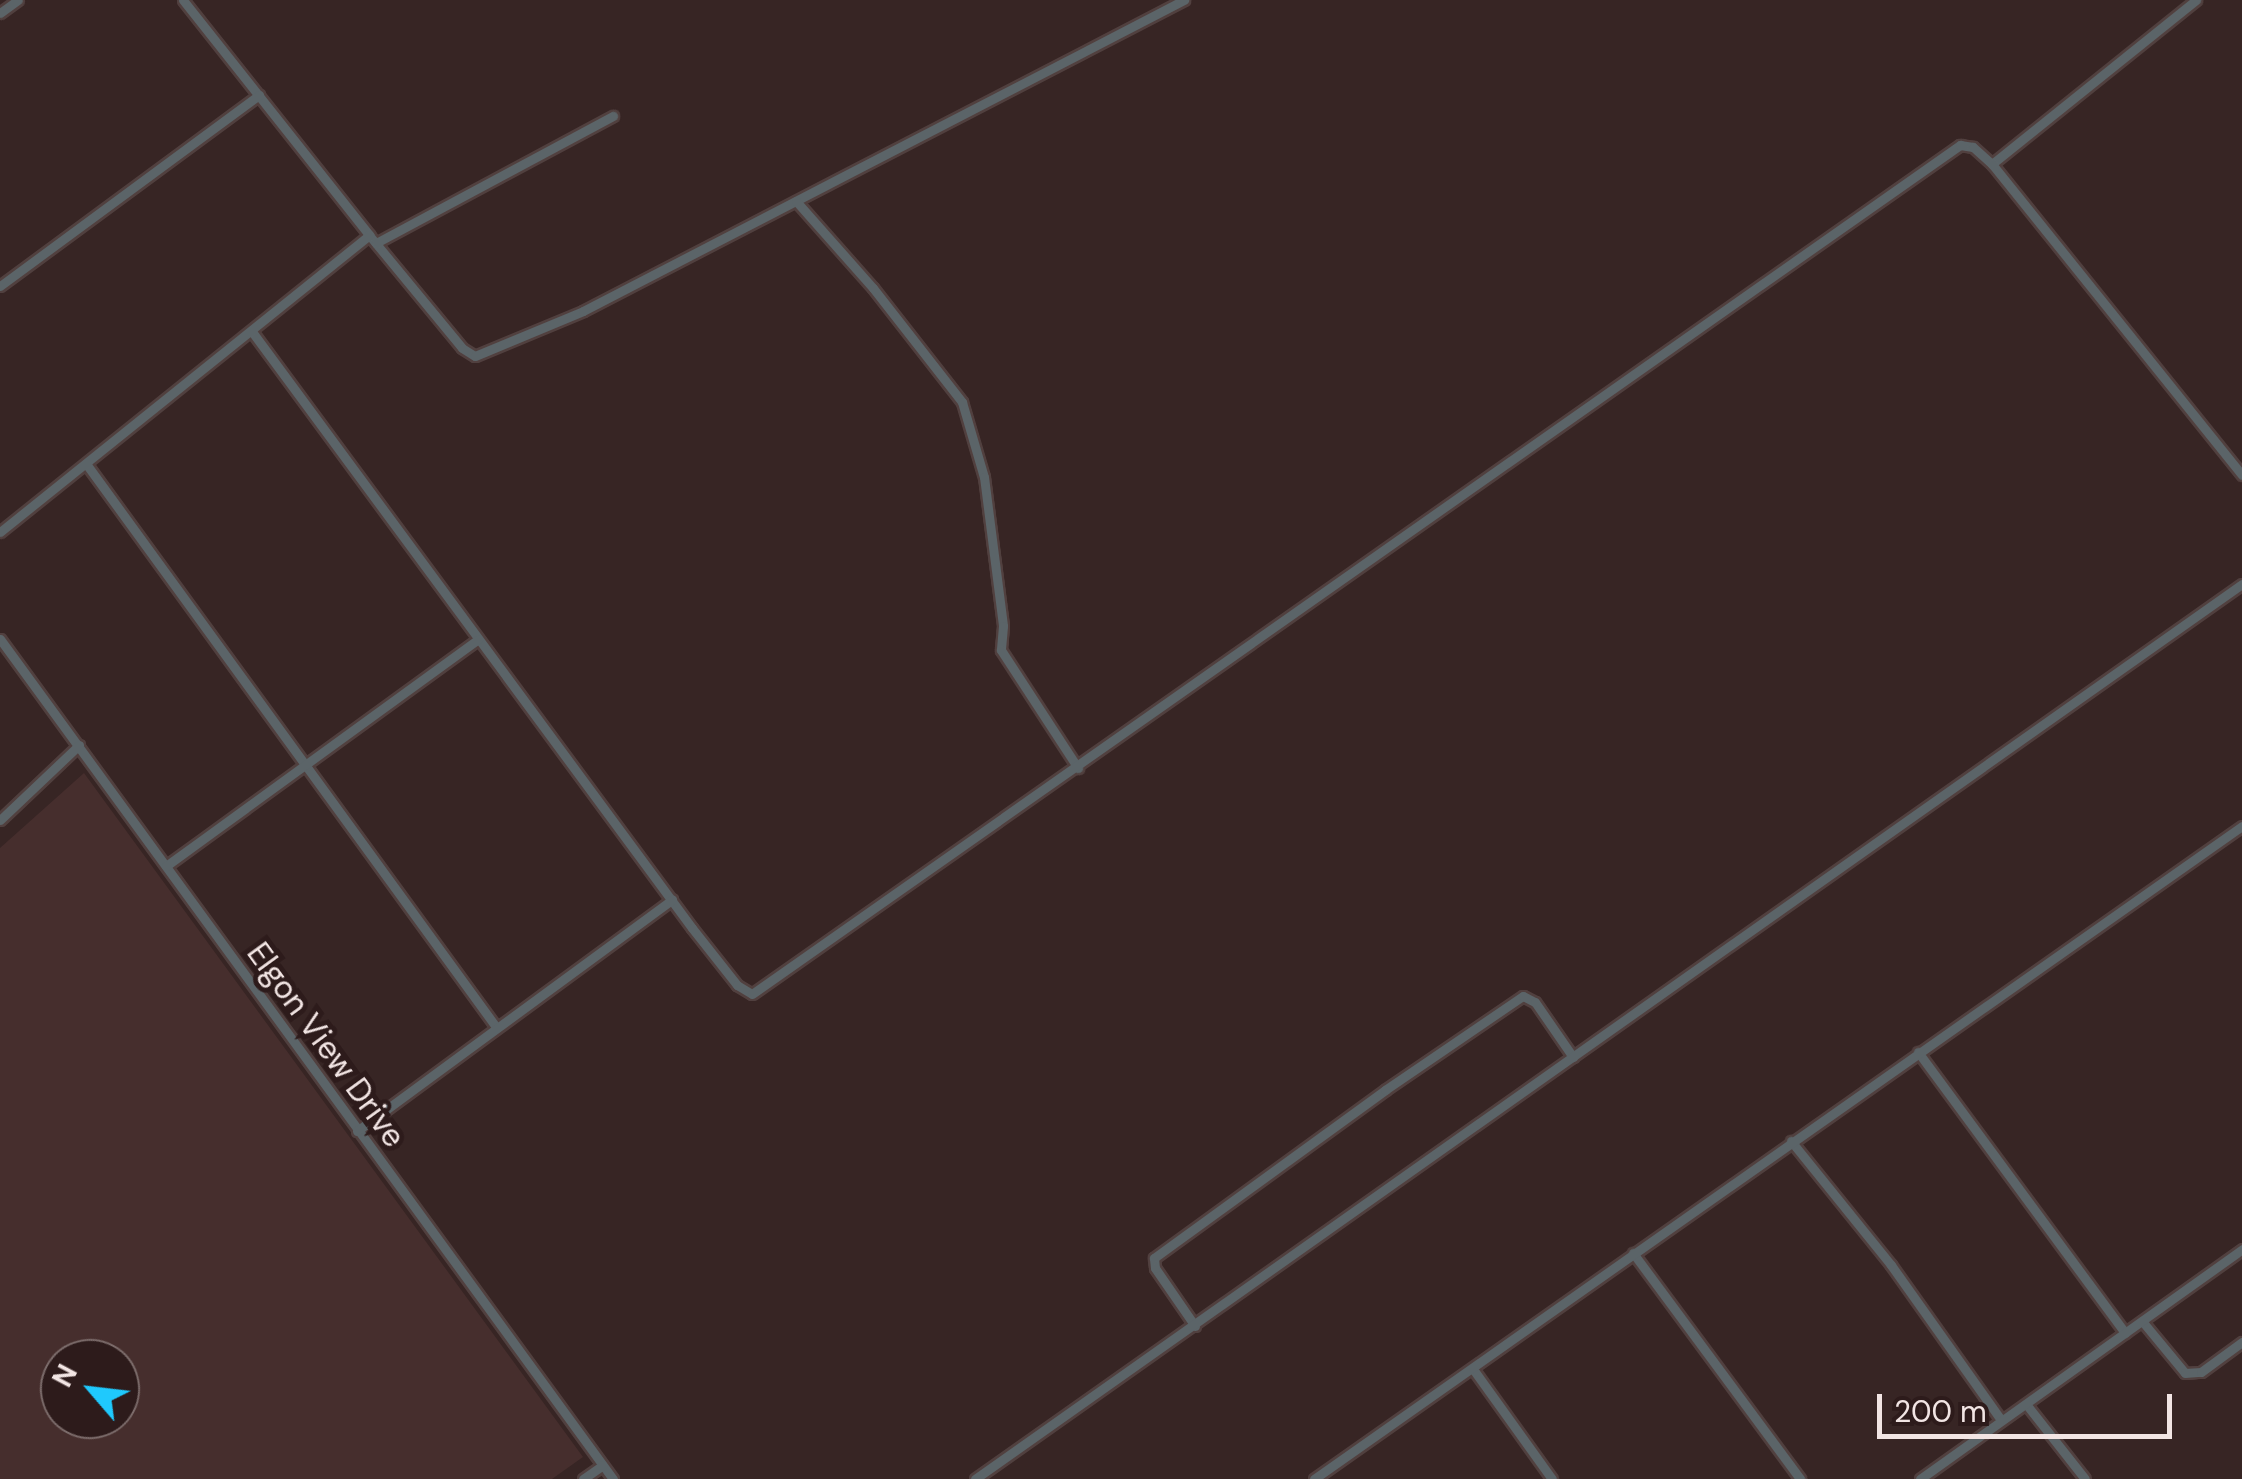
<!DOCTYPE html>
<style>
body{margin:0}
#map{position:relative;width:2242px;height:1479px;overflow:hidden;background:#372524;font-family:"DM Sans",sans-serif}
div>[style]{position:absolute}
.built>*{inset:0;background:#462e2d}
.roads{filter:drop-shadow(2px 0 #51403f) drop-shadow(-2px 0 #51403f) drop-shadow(0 2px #51403f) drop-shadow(0 -2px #51403f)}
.minor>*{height:9px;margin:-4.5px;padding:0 4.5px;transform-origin:4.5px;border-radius:4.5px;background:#5b6468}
span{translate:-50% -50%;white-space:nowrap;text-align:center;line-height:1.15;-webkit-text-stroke:10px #2d1b1b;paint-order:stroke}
.street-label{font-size:32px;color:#f2e5e4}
.north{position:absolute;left:40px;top:1339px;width:100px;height:100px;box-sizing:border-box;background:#2d1b1b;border:2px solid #7c6c6b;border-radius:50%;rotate:298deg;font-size:28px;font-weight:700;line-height:40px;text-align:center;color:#f2e5e4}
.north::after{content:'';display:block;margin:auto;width:35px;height:45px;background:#1fc9fd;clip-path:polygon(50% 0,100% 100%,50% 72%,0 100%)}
.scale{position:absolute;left:1877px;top:1394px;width:295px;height:45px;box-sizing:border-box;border:5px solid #f2e5e4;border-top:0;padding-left:12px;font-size:30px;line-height:35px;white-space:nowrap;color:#f2e5e4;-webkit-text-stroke:8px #2d1b1b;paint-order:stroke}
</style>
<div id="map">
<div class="built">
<i style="clip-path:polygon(evenodd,84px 773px,583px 1457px,552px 1479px,0 1479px,0 848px,84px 773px,60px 1359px,120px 1359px,120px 1419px,60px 1419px,60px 1359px)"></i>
</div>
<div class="roads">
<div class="minor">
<i style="left:183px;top:0;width:300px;rotate:51.6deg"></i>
<i style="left:369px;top:235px;width:146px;rotate:50.5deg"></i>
<i style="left:462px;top:348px;width:15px;rotate:32deg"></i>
<i style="left:475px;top:356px;width:117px;rotate:-22.6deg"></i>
<i style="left:583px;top:311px;width:677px;rotate:-27.36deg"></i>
<i style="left:0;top:13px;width:22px;rotate:-36deg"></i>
<i style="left:1992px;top:164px;width:262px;rotate:-38.8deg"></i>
<i style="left:796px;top:201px;width:116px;rotate:48.5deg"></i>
<i style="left:873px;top:288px;width:145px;rotate:52deg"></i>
<i style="left:962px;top:402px;width:78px;rotate:73.7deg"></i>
<i style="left:984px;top:477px;width:150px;rotate:82.7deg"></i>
<i style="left:1003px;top:626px;width:24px;rotate:95deg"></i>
<i style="left:1001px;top:650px;width:141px;rotate:56.9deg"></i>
<i style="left:376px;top:243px;width:269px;rotate:-28.2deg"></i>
<i style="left:0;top:286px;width:322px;rotate:-36.4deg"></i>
<i style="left:253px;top:333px;width:739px;rotate:53.58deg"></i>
<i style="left:692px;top:928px;width:73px;rotate:51.7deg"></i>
<i style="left:737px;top:985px;width:17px;rotate:31deg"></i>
<i style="left:752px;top:994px;width:1477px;rotate:-35.1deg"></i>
<i style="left:1960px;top:145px;width:13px;rotate:9deg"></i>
<i style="left:1973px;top:147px;width:25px;rotate:42deg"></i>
<i style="left:1992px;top:164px;width:399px;rotate:51.2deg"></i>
<i style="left:87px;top:465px;width:695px;rotate:53.95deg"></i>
<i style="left:0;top:532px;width:474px;rotate:-38.8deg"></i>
<i style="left:0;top:639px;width:1040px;rotate:53.88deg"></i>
<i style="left:0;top:820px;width:109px;rotate:-43.5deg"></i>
<i style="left:166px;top:866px;width:386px;rotate:-36deg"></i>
<i style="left:1918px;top:1052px;width:349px;rotate:53.6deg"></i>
<i style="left:357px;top:1131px;width:391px;rotate:-36.3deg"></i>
<i style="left:1791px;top:1141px;width:159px;rotate:51.1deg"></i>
<i style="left:1891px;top:1265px;width:190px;rotate:54.6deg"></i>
<i style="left:1633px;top:1253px;width:281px;rotate:53.5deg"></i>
<i style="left:2142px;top:1321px;width:67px;rotate:50.4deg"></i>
<i style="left:2185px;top:1373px;width:16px;rotate:-4deg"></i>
<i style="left:2201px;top:1372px;width:51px;rotate:-36.2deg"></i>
<i style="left:1195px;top:1326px;width:70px;rotate:-124.6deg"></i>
<i style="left:1155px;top:1268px;width:10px;rotate:-96deg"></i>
<i style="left:1154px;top:1258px;width:286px;rotate:-36deg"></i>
<i style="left:1385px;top:1090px;width:167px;rotate:-34.3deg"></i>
<i style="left:1523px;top:996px;width:13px;rotate:27deg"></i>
<i style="left:1535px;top:1002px;width:67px;rotate:55.4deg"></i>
<i style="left:1473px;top:1369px;width:135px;rotate:54.3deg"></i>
<i style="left:2026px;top:1404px;width:95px;rotate:51.8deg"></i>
<i style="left:583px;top:1479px;width:24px;rotate:-35deg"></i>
<i style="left:975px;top:1479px;width:1551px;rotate:-35.24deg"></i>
<i style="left:1314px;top:1479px;width:1135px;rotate:-35.13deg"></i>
<i style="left:1920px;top:1479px;width:396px;rotate:-35.5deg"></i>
</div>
</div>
<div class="street-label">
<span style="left:326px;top:1045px;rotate:54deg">Elgon View Drive</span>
</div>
<div class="north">N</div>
<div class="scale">200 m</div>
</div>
